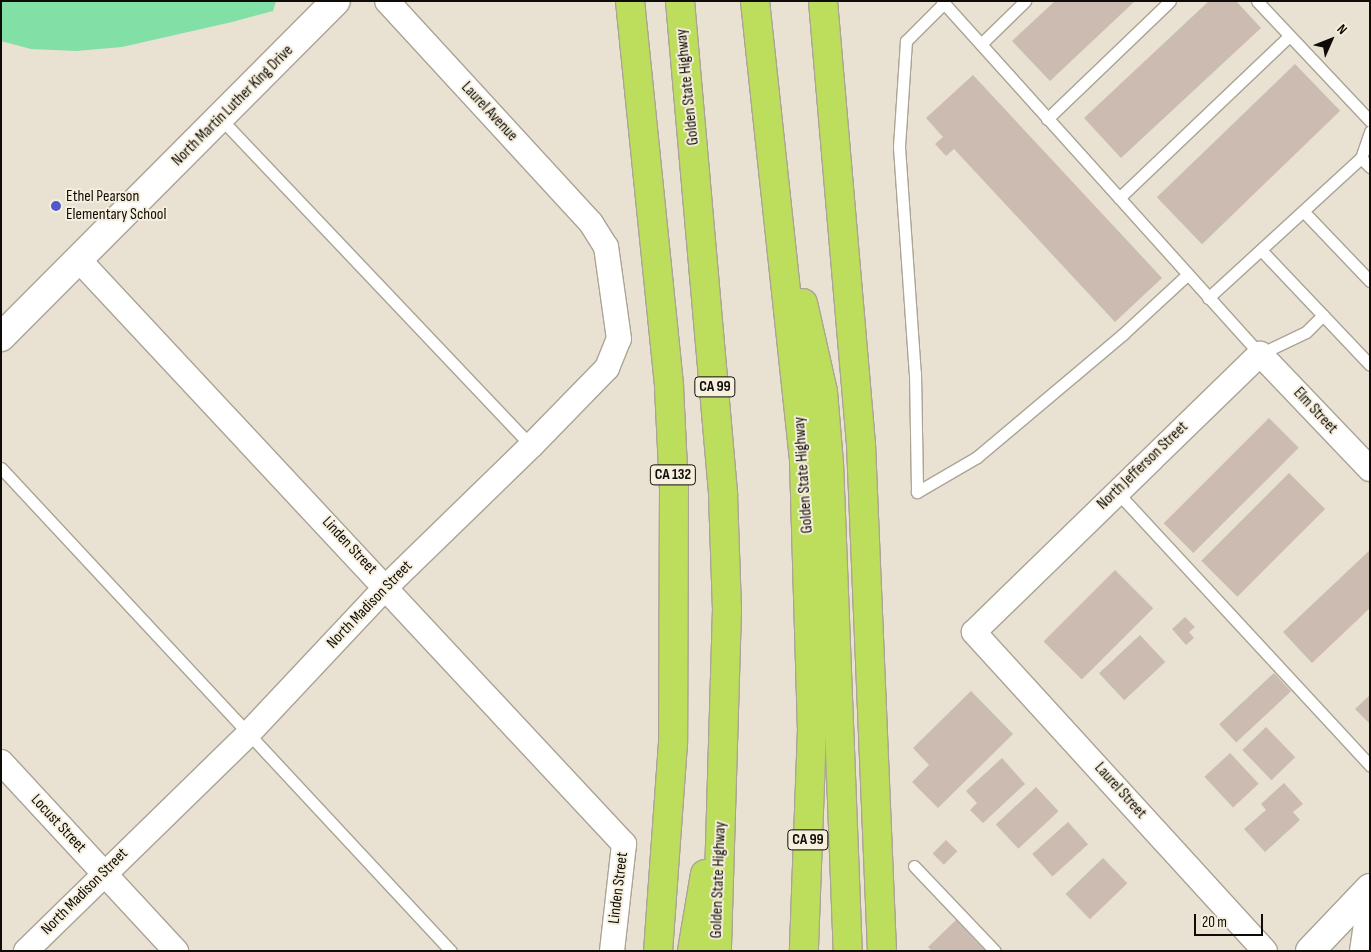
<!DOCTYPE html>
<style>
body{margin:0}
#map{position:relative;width:1371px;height:952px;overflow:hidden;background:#e9e1d1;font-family:"Sofia Sans Condensed",sans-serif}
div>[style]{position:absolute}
.water>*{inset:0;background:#82dfa6}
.building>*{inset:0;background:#cbbbb1;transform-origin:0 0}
.roads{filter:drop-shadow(1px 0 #aba495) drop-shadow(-1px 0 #aba495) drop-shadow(0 1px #aba495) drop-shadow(0 -1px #aba495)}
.service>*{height:11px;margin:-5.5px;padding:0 5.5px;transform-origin:5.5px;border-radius:5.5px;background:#fff}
.minor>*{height:24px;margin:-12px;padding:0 12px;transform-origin:12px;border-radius:12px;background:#fff}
.tertiary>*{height:28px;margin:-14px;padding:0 14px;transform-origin:14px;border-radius:14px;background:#fff}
.motorway>*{height:28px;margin:-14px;padding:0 14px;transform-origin:14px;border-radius:14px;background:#bddd5c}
.dots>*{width:14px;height:14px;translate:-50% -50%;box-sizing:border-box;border:2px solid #f6efde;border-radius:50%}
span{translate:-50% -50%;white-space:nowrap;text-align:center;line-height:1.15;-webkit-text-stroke:4px #f6efde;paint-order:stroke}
.shield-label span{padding:1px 4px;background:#f6efde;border:1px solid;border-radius:4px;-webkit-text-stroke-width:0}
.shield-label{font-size:15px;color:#0f0c07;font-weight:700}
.street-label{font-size:16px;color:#0f0c07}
.poi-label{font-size:16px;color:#0f0c07}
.left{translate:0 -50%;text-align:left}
.frame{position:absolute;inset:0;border:2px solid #0f0c07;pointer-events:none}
.north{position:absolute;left:1306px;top:15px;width:50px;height:50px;-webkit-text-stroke:4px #f6efde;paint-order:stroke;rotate:46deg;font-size:14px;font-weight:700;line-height:20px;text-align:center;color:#0f0c07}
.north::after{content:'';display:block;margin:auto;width:18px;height:22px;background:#0f0c07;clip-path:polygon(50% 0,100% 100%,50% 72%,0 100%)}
.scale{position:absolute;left:1194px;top:914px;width:69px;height:22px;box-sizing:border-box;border:2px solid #0f0c07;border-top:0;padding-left:6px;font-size:15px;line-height:18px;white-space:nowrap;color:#0f0c07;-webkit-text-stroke:4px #f6efde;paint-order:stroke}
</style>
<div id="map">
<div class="water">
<i style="clip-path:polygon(1px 1px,276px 1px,273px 11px,232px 22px,122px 47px,76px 51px,31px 49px,1px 41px)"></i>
</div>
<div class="building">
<i style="clip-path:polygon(1055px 1px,1135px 1px,1050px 81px,1012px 41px)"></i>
<i style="clip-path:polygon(1209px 1px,1236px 1px,1261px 28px,1121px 158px,1084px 118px)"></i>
<i style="left:1295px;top:64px;width:65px;height:192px;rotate:46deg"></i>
<i style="clip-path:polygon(973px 75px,1162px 278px,1115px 322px,954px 149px,946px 156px,935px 144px,943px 137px,926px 118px)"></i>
<i style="left:1269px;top:418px;width:42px;height:149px;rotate:45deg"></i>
<i style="left:1289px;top:473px;width:51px;height:124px;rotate:45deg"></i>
<i style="clip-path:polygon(1370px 550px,1370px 608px,1312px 663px,1283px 632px)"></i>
<i style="left:1115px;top:570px;width:54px;height:101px;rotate:45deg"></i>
<i style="clip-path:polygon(1185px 617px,1195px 627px,1189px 632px,1194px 638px,1186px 645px,1172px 629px)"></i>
<i style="left:1140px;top:635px;width:37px;height:56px;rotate:47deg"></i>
<i style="left:1274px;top:673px;width:25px;height:75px;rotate:47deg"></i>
<i style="clip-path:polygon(971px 691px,1013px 734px,938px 808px,912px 782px,929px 765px,913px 748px)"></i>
<i style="clip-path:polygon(1370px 695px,1370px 724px,1355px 709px)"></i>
<i style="left:1266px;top:727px;width:42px;height:33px;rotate:46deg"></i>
<i style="left:1230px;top:753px;width:42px;height:35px;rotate:47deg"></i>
<i style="clip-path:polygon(1002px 758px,1025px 784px,983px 823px,970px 810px,977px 803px,966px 791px)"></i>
<i style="clip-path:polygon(1284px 783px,1303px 804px,1293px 812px,1300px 820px,1265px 852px,1244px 829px,1266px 810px,1261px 804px)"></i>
<i style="left:1036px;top:787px;width:33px;height:55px;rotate:47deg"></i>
<i style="left:1068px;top:822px;width:30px;height:48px;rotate:48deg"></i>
<i style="left:946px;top:840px;width:16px;height:19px;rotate:45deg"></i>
<i style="left:1103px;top:858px;width:35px;height:52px;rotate:46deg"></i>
<i style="clip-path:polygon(956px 920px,985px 951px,932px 951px,928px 947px)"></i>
</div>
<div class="roads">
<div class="service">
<i style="left:942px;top:1px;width:475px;rotate:48deg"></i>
<i style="left:1260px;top:354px;width:51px;rotate:-25.6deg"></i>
<i style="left:1306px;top:332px;width:24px;rotate:-45deg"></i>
<i style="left:1257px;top:1px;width:165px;rotate:46.7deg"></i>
<i style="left:944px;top:3px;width:54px;rotate:135deg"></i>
<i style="left:906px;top:41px;width:106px;rotate:93.8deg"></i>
<i style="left:899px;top:147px;width:227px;rotate:86deg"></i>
<i style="left:915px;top:373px;width:119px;rotate:89deg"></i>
<i style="left:917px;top:492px;width:69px;rotate:-30.3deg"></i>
<i style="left:977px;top:457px;width:191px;rotate:-40.1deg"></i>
<i style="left:1123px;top:334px;width:87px;rotate:-42.7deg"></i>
<i style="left:981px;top:44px;width:62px;rotate:-44.3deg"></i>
<i style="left:221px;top:119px;width:451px;rotate:46.5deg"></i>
<i style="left:1047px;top:119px;width:170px;rotate:-43.8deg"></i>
<i style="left:1361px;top:158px;width:13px;rotate:45deg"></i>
<i style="left:1119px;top:198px;width:235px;rotate:-43.6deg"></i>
<i style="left:1303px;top:211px;width:97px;rotate:46.3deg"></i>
<i style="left:1261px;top:250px;width:158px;rotate:46.5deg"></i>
<i style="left:1208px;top:298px;width:207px;rotate:-42.5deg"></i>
<i style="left:1361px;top:158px;width:28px;rotate:-71deg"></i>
<i style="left:1px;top:468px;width:660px;rotate:47.03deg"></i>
<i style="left:1116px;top:491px;width:374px;rotate:47.2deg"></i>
<i style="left:914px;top:866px;width:117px;rotate:46.4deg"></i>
</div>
<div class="minor">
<i style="left:79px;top:260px;width:799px;rotate:46.98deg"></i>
<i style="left:624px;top:844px;width:108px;rotate:96.4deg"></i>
<i style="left:1px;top:762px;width:258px;rotate:47.2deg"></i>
<i style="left:26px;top:951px;width:310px;rotate:-44.3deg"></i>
<i style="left:248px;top:734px;width:203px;rotate:-46.8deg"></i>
<i style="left:387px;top:586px;width:201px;rotate:-44.2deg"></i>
<i style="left:531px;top:446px;width:109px;rotate:-45.7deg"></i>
<i style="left:607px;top:368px;width:31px;rotate:-68deg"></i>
<i style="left:619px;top:339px;width:93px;rotate:-98deg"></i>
<i style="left:606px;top:247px;width:28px;rotate:-122deg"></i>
<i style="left:591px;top:223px;width:301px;rotate:-132.6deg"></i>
<i style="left:1265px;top:951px;width:432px;rotate:-132.4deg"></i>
<i style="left:974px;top:632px;width:399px;rotate:-44.2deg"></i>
<i style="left:1260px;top:354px;width:159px;rotate:46.3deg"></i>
</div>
<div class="tertiary">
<i style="left:1px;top:337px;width:474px;rotate:-45.1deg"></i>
<i style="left:1310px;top:951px;width:87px;rotate:-46.4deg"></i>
<i style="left:1364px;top:951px;width:40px;rotate:-81.5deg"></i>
</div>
<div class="motorway">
<i style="left:630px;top:1px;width:388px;rotate:84.2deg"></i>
<i style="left:669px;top:387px;width:101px;rotate:87.2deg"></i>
<i style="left:674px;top:488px;width:255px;rotate:90.2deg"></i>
<i style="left:673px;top:743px;width:209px;rotate:94.1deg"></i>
<i style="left:680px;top:1px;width:496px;rotate:85deg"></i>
<i style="left:723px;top:495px;width:114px;rotate:88deg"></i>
<i style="left:727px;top:609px;width:342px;rotate:91.7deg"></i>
<i style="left:755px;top:1px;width:463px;rotate:83.9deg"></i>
<i style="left:804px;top:461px;width:268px;rotate:88.3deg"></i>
<i style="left:812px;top:729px;width:222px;rotate:92.1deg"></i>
<i style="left:823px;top:1px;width:445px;rotate:85.1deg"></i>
<i style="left:861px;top:444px;width:507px;rotate:87.63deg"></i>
<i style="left:803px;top:303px;width:91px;rotate:77.3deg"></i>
<i style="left:823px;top:392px;width:71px;rotate:85.2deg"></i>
<i style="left:829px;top:463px;width:488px;rotate:87.8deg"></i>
<i style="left:692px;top:951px;width:78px;rotate:-80.4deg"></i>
</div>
</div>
<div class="dots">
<i style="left:56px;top:206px;background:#5258ce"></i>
</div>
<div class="shield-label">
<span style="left:715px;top:387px">CA 99</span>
<span style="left:673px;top:475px">CA 132</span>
<span style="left:808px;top:840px">CA 99</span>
</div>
<div class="street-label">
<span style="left:688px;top:87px;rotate:-96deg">Golden State Highway</span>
<span style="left:233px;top:106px;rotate:-45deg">North Martin Luther King Drive</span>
<span style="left:489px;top:112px;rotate:47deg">Laurel Avenue</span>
<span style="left:1315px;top:411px;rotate:47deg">Elm Street</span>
<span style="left:1143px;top:466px;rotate:-44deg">North Jefferson Street</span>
<span style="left:804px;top:475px;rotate:-94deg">Golden State Highway</span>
<span style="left:349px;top:546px;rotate:47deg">Linden Street</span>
<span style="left:370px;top:605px;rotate:-46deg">North Madison Street</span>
<span style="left:1120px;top:791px;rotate:48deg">Laurel Street</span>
<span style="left:58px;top:824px;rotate:47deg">Locust Street</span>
<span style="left:719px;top:880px;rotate:-88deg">Golden State Highway</span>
<span style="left:619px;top:888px;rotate:-83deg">Linden Street</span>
<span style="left:85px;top:892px;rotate:-45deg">North Madison Street</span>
</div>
<div class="poi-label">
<span class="left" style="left:66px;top:206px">Ethel Pearson<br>Elementary School</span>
</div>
<div class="frame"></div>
<div class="north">N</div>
<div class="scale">20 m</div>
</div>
